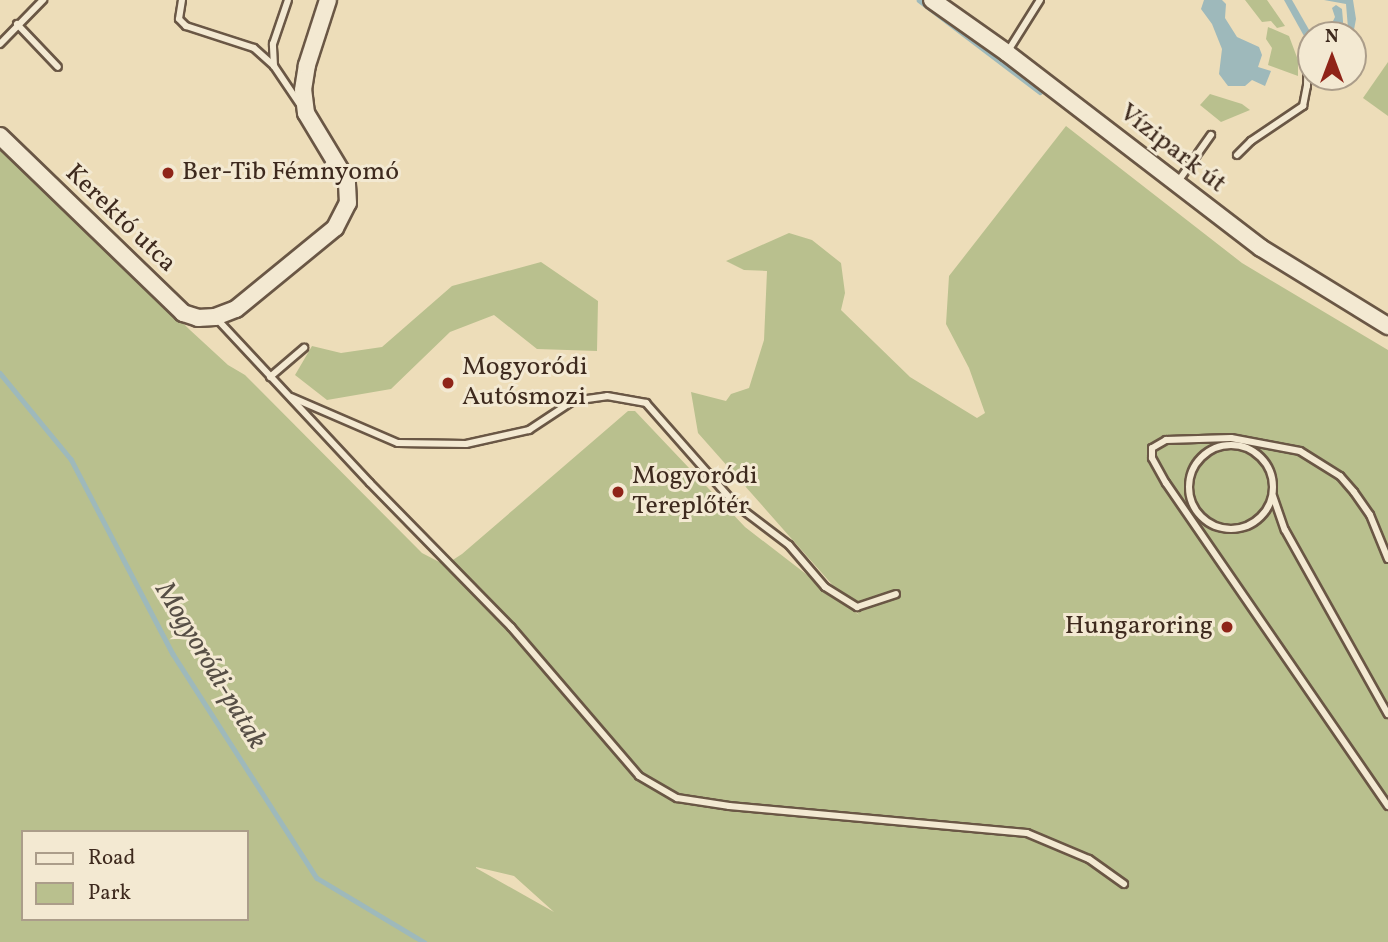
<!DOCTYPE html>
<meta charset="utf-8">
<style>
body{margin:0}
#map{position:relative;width:1388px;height:942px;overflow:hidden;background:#edddb9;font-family:Vollkorn,serif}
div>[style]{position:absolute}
.green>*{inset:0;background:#b9c08e}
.water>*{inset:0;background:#9eb9bb}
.stream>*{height:4.5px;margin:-2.25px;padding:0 2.25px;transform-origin:2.25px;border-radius:2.25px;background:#9eb9bb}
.roads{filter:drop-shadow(2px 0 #6a5745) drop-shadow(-2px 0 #6a5745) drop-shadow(0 2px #6a5745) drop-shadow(0 -2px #6a5745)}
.service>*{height:6px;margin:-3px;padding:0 3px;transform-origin:3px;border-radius:3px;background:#f3e9d2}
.service>.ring{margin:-3px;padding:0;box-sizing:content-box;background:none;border:6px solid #f3e9d2;border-radius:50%}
.tertiary>*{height:16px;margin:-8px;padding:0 8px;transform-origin:8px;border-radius:8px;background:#f3e9d2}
.dots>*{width:19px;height:19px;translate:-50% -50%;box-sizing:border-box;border:4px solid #f3e9d2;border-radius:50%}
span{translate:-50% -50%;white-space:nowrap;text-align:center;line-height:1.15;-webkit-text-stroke:6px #f3e9d2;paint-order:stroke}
.street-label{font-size:26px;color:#3e2a1e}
.poi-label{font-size:26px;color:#3e2a1e}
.left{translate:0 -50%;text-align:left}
.right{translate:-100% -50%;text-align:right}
.water-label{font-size:28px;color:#564e45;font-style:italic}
.legend{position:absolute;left:21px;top:830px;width:228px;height:91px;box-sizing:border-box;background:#f3e9d2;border:2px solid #ab9d8a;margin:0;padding:9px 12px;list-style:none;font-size:21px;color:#3e2a1e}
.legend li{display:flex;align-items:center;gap:14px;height:35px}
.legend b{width:35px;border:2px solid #ab9d8a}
.north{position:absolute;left:1297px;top:21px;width:70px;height:70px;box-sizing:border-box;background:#f3e9d2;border:2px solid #ab9d8a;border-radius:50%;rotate:0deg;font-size:19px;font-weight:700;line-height:28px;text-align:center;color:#3e2a1e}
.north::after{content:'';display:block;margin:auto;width:24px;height:32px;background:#8f2418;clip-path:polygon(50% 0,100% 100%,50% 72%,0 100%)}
</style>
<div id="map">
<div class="green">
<i style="clip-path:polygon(1245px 0,1267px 0,1285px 26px,1277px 28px,1271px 21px,1262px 22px)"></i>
<i style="clip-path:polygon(1268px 27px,1289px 36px,1298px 60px,1298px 76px,1268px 65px,1272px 48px,1266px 39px)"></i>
<i style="clip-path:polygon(1388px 62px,1388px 116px,1363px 98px)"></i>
<i style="clip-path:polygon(1210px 94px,1242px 104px,1250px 110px,1221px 122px,1200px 105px)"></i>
<i style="clip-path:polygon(evenodd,1066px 126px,1242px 263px,1388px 350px,1388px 942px,0 942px,0 143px,190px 330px,228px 365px,245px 375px,422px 553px,445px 565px,462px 554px,628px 411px,635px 411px,745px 527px,859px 615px,698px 433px,691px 392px,726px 401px,731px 394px,749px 388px,764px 340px,767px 271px,744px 270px,726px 261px,789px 233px,812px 240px,841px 263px,845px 293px,841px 310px,910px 377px,977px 418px,985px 413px,969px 368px,946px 324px,949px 276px,1066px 126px,23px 832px,247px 832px,247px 919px,23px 919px,23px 832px,1066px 126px,476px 867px,514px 876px,554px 912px,476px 868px,476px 867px)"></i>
<i style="clip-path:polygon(541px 262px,598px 301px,597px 351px,537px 349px,494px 315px,450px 332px,391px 389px,327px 400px,295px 375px,312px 346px,341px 353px,382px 347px,452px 286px)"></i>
</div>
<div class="water">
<i style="clip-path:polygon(1204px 0,1222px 0,1226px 4px,1225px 18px,1237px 37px,1259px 47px,1262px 55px,1258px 67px,1271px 71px,1265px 86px,1252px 80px,1245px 86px,1228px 86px,1219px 74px,1222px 49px,1212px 24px,1201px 9px)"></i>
<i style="clip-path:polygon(1284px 0,1292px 0,1312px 35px,1311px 41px,1304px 36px)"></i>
<i style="clip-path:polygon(1324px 0,1353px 0,1356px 19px,1353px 35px,1345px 35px,1348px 28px,1346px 4px)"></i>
<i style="clip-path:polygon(1336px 5px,1342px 9px,1344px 33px,1341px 35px,1333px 35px,1329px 29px,1335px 17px,1332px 8px)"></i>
</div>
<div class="stream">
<i style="left:919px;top:0;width:152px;rotate:37.2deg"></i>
<i style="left:0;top:373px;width:112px;rotate:50.5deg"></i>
<i style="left:71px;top:459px;width:220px;rotate:62.4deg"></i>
<i style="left:173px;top:654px;width:266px;rotate:57.3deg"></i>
<i style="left:317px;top:878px;width:125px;rotate:30.9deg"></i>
</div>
<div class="roads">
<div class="service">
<i style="left:182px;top:0;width:19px;rotate:99deg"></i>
<i style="left:179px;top:19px;width:10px;rotate:45deg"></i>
<i style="left:186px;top:26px;width:71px;rotate:17.9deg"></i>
<i style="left:254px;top:48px;width:27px;rotate:42deg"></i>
<i style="left:274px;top:66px;width:45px;rotate:56deg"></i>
<i style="left:17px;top:24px;width:59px;rotate:46.4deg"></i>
<i style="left:0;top:44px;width:62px;rotate:-45.7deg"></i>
<i style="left:1008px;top:51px;width:60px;rotate:-57.9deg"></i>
<i style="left:274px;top:66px;width:22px;rotate:-93deg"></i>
<i style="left:273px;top:44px;width:46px;rotate:-71.2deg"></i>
<i style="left:1237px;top:155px;width:20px;rotate:-45deg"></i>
<i style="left:1251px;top:141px;width:63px;rotate:-33.9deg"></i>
<i style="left:1303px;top:106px;width:20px;rotate:-79deg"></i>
<i style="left:1307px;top:86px;width:39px;rotate:-89deg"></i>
<i style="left:1177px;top:183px;width:59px;rotate:-54.7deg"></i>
<i style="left:217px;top:319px;width:224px;rotate:47deg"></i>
<i style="left:370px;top:483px;width:202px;rotate:45.6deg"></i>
<i style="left:511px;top:627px;width:196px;rotate:49.3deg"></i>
<i style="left:639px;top:776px;width:44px;rotate:30.1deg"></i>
<i style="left:677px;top:798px;width:53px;rotate:8.7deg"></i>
<i style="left:729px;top:806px;width:299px;rotate:5.2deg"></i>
<i style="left:1027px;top:833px;width:67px;rotate:22.8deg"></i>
<i style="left:1089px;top:859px;width:43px;rotate:35.5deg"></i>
<i style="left:270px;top:377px;width:45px;rotate:-40.5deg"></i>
<i style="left:291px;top:397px;width:116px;rotate:23.3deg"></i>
<i style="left:398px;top:443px;width:68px;rotate:0.8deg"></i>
<i style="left:466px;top:444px;width:65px;rotate:-12.5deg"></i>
<i style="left:529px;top:430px;width:53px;rotate:-33.4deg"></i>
<i style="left:573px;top:401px;width:34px;rotate:-8deg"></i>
<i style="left:607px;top:396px;width:40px;rotate:10deg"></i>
<i style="left:646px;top:403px;width:135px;rotate:48.6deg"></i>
<i style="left:735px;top:504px;width:68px;rotate:37.2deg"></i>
<i style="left:789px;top:545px;width:55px;rotate:49.4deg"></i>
<i style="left:825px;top:587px;width:38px;rotate:32deg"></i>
<i style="left:857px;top:607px;width:41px;rotate:-18.4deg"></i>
<i class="ring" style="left:1189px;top:445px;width:78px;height:78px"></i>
<i style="left:1273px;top:496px;width:36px;rotate:71deg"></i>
<i style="left:1285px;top:530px;width:211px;rotate:60.8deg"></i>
<i style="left:1388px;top:559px;width:48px;rotate:-112.2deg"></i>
<i style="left:1370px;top:515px;width:28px;rotate:-125deg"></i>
<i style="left:1354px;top:492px;width:21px;rotate:-131deg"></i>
<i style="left:1340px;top:476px;width:47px;rotate:-148deg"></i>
<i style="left:1300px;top:451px;width:70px;rotate:-169.3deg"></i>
<i style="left:1231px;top:438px;width:65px;rotate:178.2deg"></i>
<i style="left:1166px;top:440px;width:16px;rotate:150deg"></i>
<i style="left:1152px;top:448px;width:10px;rotate:90deg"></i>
<i style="left:1152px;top:458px;width:29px;rotate:61deg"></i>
<i style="left:1166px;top:483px;width:392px;rotate:55.5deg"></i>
</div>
<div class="tertiary">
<i style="left:932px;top:0;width:92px;rotate:35.2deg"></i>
<i style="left:1007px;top:53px;width:320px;rotate:37.5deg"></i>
<i style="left:1261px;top:248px;width:149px;rotate:31.6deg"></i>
<i style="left:0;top:136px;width:255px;rotate:44deg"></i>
<i style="left:183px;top:313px;width:16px;rotate:18deg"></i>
<i style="left:198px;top:318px;width:17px;rotate:-3deg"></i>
<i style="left:215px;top:317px;width:22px;rotate:-21deg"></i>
<i style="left:236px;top:309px;width:128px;rotate:-39.3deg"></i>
<i style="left:335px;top:228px;width:28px;rotate:-63deg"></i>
<i style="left:348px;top:203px;width:22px;rotate:-93deg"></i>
<i style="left:347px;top:181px;width:79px;rotate:-121.1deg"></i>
<i style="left:306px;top:113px;width:23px;rotate:-97deg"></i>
<i style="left:303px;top:90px;width:25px;rotate:-81deg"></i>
<i style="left:307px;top:65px;width:68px;rotate:-72.1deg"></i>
</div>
</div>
<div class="dots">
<i style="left:168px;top:173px;background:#8f2418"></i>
<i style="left:448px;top:383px;background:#8f2418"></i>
<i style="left:618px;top:492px;background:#8f2418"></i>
<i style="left:1227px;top:627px;background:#8f2418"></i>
</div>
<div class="street-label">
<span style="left:1172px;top:149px;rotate:38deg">Vízipark út</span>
<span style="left:120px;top:219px;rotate:44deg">Kerektó utca</span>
</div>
<div class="poi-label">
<span class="left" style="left:182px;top:173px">Ber-Tib Fémnyomó</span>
<span class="left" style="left:462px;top:383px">Mogyoródi<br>Autósmozi</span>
<span class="left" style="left:632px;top:492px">Mogyoródi<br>Tereplőtér</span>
<span class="right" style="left:1213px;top:627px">Hungaroring</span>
</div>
<div class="water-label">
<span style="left:210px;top:666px;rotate:59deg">Mogyoródi-patak</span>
</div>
<ul class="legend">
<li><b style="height:9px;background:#f3e9d2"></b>Road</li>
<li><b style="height:19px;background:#b9c08e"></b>Park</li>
</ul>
<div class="north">N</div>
</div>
